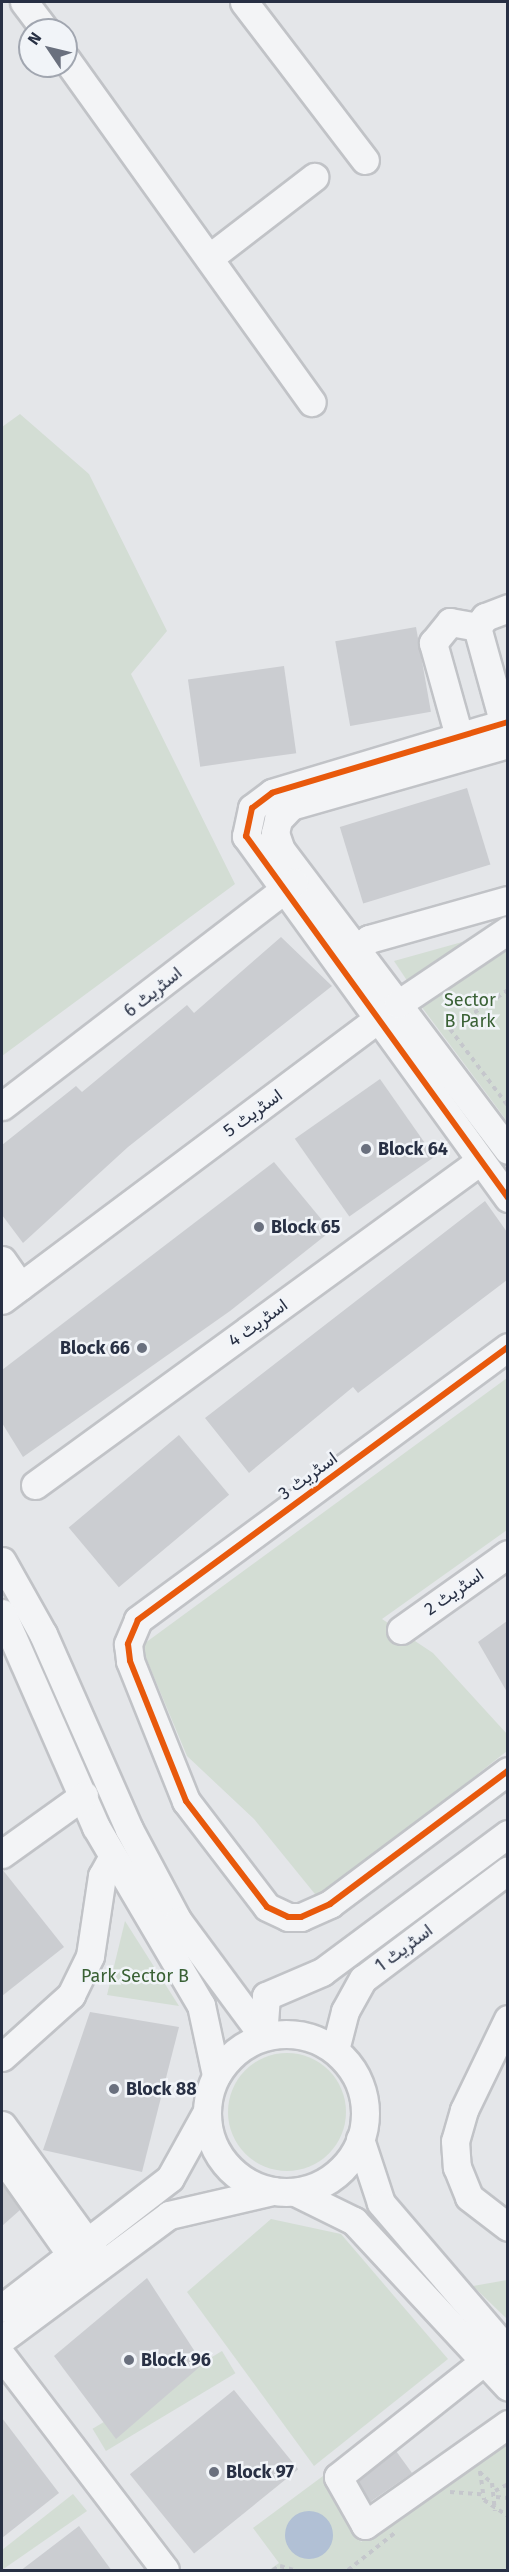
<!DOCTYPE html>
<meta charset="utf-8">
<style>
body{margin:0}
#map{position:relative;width:509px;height:2572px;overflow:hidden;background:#e4e6e9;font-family:"Fira Sans",Vazirmatn,sans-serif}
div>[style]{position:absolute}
.green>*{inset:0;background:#d3ddd4;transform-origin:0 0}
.round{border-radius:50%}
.water>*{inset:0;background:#b1c0d5}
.building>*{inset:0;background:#cbcdd1;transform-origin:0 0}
.path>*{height:4px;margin-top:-2px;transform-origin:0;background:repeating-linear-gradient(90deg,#c5c7cc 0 4.5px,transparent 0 9px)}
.roads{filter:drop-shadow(2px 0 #c1c3c7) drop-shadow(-2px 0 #c1c3c7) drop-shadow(0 2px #c1c3c7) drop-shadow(0 -2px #c1c3c7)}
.minor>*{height:27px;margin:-13.5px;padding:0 13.5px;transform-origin:13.5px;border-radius:13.5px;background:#f3f4f6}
.minor>.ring{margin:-13.5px;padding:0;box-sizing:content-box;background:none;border:27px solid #f3f4f6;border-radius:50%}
.cycleway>*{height:6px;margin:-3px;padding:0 3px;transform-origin:3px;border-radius:3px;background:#e8590c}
.dots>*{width:16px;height:16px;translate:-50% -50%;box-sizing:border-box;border:3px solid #f1f4f8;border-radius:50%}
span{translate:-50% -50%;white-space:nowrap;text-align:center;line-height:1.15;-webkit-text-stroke:5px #f1f4f8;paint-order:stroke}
.street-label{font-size:18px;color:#283044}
.park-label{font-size:18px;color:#3a6135}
.poi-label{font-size:18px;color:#283044;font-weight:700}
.left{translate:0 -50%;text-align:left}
.right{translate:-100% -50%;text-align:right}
.frame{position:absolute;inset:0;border:3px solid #283044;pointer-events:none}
.north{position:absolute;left:18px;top:18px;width:60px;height:60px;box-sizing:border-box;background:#f1f4f8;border:2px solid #a1a6b0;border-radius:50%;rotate:305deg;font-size:16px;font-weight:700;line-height:24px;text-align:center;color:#283044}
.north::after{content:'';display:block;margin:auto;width:21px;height:27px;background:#6a707e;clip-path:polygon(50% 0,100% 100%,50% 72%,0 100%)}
</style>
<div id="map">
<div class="green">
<i style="clip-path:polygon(20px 414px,89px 474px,167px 631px,131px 674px,235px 884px,2px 1056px,2px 427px)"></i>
<i style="clip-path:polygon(473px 939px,408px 982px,394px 961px)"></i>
<i style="clip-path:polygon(507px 944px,507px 1121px,418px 1002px)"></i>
<i style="clip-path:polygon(507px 1378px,507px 1530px,382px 1619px,433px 1653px,507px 1734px,507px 1751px,319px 1899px,254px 1819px,187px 1756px,141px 1646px)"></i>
<i style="clip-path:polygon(125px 1921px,179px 2006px,107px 1995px)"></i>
<i class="round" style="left:228px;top:2053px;width:118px;height:118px"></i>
<i style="clip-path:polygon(271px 2219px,341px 2234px,448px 2359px,314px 2466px,187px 2292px)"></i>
<i style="clip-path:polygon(507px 2280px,508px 2280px,507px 2319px,473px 2286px)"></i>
<i style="left:222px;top:2351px;width:26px;height:151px;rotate:59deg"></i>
<i style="clip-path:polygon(507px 2436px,507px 2570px,269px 2570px,279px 2563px,253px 2528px,323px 2476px,361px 2542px)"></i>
<i style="clip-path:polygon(73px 2494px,87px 2511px,2px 2570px,2px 2550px)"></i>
</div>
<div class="water">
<i class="round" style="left:285px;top:2511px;width:48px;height:48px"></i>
</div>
<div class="building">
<i style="left:416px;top:627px;width:86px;height:82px;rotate:80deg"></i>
<i style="left:284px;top:666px;width:88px;height:97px;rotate:82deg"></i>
<i style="left:467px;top:788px;width:80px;height:133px;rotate:73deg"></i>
<i style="clip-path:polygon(281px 937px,332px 986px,128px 1147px,23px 1243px,2px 1215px,2px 1145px,76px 1086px,82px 1092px,187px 1005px,194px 1013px)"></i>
<i style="left:380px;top:1079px;width:95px;height:104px;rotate:55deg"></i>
<i style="clip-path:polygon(274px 1162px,331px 1231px,230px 1311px,23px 1457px,2px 1423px,2px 1370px)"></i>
<i style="clip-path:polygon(485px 1201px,507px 1232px,507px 1280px,358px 1393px,353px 1387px,249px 1473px,205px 1418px)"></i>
<i style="left:179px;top:1435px;width:78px;height:144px;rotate:50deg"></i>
<i style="clip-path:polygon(507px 1621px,507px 1692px,478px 1642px)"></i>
<i style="clip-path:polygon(2px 1869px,64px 1947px,2px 1996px)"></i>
<i style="clip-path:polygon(90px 2012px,179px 2027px,142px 2172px,43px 2150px)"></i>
<i style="clip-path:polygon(2px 2184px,20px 2210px,2px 2226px)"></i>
<i style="clip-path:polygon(147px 2278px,203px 2364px,116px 2439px,54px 2356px)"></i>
<i style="left:234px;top:2390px;width:102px;height:134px;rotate:51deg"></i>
<i style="clip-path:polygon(2px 2418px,59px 2493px,2px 2538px)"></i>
<i style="clip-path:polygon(396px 2451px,412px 2473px,370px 2502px,358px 2481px)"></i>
<i style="clip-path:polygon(79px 2526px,112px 2571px,20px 2571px)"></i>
</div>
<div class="path">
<i style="left:508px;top:990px;width:70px;rotate:146.1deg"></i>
<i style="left:450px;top:1029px;width:96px;rotate:53deg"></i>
<i style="left:480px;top:2471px;width:29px;rotate:82deg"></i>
<i style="left:484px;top:2500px;width:29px;rotate:34deg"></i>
<i style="left:479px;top:2472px;width:17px;rotate:40deg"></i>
<i style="left:492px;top:2483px;width:28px;rotate:84deg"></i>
<i style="left:495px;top:2491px;width:15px;rotate:-28deg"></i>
<i style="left:450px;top:2492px;width:31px;rotate:4deg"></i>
<i style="left:496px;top:2497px;width:12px;rotate:5deg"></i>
<i style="left:273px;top:2570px;width:8px;rotate:-30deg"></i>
<i style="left:280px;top:2566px;width:15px;rotate:16deg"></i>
<i style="left:348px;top:2570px;width:61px;rotate:-38.4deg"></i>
</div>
<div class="roads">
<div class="minor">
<i style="left:24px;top:2px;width:35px;rotate:53deg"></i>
<i style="left:244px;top:2px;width:199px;rotate:52.6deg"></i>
<i style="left:66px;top:59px;width:422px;rotate:54.4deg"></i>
<i style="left:209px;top:258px;width:133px;rotate:-37.6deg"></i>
<i style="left:477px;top:627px;width:116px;rotate:74.5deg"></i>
<i style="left:477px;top:627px;width:13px;rotate:-51deg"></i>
<i style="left:485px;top:617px;width:25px;rotate:-21deg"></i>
<i style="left:508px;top:722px;width:246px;rotate:163.3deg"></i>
<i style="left:272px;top:793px;width:25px;rotate:143deg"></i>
<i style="left:252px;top:808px;width:29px;rotate:102deg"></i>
<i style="left:246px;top:836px;width:447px;rotate:54.1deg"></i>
<i style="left:459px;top:736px;width:97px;rotate:-105.6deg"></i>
<i style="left:433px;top:643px;width:27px;rotate:-51deg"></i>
<i style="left:450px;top:622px;width:27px;rotate:10deg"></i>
<i style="left:508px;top:744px;width:226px;rotate:164.1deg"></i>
<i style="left:291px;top:806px;width:19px;rotate:133deg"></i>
<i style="left:278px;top:820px;width:13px;rotate:103deg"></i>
<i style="left:275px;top:833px;width:18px;rotate:71deg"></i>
<i style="left:281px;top:850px;width:376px;rotate:52.9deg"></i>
<i style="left:358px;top:947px;width:14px;rotate:-36deg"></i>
<i style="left:369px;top:939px;width:144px;rotate:-15.7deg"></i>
<i style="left:2px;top:1106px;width:368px;rotate:-37.5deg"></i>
<i style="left:2px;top:1260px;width:32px;rotate:55deg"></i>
<i style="left:2px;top:1300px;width:494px;rotate:-36.8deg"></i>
<i style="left:398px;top:1004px;width:133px;rotate:-33.9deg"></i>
<i style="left:508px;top:1347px;width:460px;rotate:143.6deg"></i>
<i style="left:138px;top:1620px;width:26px;rotate:113deg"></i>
<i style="left:128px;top:1644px;width:17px;rotate:83deg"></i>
<i style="left:130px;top:1661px;width:151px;rotate:68.2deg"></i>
<i style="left:186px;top:1801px;width:133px;rotate:52.6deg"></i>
<i style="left:267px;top:1907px;width:23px;rotate:25deg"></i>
<i style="left:288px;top:1917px;width:13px"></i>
<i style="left:301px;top:1917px;width:32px;rotate:-24deg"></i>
<i style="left:330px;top:1904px;width:222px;rotate:-36.8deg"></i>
<i style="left:35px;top:1485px;width:550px;rotate:-36.06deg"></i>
<i style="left:2px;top:1561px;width:84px;rotate:60.7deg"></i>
<i style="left:43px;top:1634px;width:213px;rotate:66.2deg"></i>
<i style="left:129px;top:1829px;width:104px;rotate:62deg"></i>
<i style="left:178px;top:1921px;width:143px;rotate:53.5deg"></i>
<i style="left:2px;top:1613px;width:234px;rotate:66.3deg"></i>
<i style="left:96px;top:1827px;width:207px;rotate:59.5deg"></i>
<i style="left:201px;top:2005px;width:72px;rotate:77.9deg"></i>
<i style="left:401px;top:1630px;width:131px;rotate:-35.4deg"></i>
<i style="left:2px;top:1854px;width:101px;rotate:-35.7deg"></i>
<i style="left:508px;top:2019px;width:101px;rotate:115.8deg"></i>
<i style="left:464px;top:2110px;width:32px;rotate:106deg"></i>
<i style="left:455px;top:2141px;width:26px;rotate:86deg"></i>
<i style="left:457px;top:2167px;width:32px;rotate:68deg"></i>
<i style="left:469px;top:2197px;width:49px;rotate:37.6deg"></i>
<i class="ring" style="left:207px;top:2034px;width:131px;height:131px"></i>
<i style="left:263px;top:2036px;width:40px;rotate:-85.7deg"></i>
<i style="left:266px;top:1996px;width:61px;rotate:-23.2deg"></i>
<i style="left:322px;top:1972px;width:232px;rotate:-36.6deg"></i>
<i style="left:335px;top:2050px;width:40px;rotate:-75.6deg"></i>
<i style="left:345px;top:2011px;width:37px;rotate:-61deg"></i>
<i style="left:363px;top:1979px;width:181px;rotate:-36.9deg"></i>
<i style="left:2px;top:2057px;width:93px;rotate:-41.9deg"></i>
<i style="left:71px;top:1995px;width:43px;rotate:-64deg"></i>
<i style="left:90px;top:1956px;width:81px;rotate:-81.5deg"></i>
<i style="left:102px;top:1876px;width:21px;rotate:-61deg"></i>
<i style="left:2px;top:2125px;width:163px;rotate:54deg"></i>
<i style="left:360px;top:2139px;width:67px;rotate:71.8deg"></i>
<i style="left:381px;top:2203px;width:195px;rotate:49.4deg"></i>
<i style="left:2px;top:2157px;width:137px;rotate:54.8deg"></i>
<i style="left:295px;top:2192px;width:66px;rotate:26.2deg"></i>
<i style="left:354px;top:2221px;width:226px;rotate:47.1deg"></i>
<i style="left:2px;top:2308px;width:212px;rotate:-37.7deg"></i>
<i style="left:170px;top:2178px;width:74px;rotate:-61deg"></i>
<i style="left:2px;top:2339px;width:208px;rotate:-36.6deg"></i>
<i style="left:169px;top:2215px;width:107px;rotate:-13deg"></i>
<i style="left:2px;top:2356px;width:269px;rotate:52.7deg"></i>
<i style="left:483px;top:2362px;width:185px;rotate:141.6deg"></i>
<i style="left:338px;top:2477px;width:55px;rotate:60.6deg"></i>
<i style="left:365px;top:2525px;width:175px;rotate:-35.2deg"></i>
</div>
</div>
<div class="cycleway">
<i style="left:508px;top:722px;width:246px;rotate:163.3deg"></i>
<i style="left:272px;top:793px;width:25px;rotate:143deg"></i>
<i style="left:252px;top:808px;width:29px;rotate:102deg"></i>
<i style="left:246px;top:836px;width:447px;rotate:54.1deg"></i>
<i style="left:508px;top:1347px;width:460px;rotate:143.6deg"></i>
<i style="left:138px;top:1620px;width:26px;rotate:113deg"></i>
<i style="left:128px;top:1644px;width:17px;rotate:83deg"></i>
<i style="left:130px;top:1661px;width:151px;rotate:68.2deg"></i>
<i style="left:186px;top:1801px;width:133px;rotate:52.6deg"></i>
<i style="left:267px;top:1907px;width:23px;rotate:25deg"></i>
<i style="left:288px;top:1917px;width:13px"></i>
<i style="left:301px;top:1917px;width:32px;rotate:-24deg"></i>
<i style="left:330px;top:1904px;width:222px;rotate:-36.8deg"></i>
</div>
<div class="dots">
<i style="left:366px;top:1149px;background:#6a707e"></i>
<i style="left:259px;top:1227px;background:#6a707e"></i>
<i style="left:142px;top:1348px;background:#6a707e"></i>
<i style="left:114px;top:2089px;background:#6a707e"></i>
<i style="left:129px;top:2360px;background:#6a707e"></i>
<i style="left:214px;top:2472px;background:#6a707e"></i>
</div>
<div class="street-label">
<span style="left:153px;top:992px;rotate:-39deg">اسٹریٹ 6</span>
<span style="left:253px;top:1113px;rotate:-36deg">اسٹریٹ 5</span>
<span style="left:258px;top:1323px;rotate:-36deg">اسٹریٹ 4</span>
<span style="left:308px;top:1476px;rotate:-36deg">اسٹریٹ 3</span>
<span style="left:454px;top:1592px;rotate:-35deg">اسٹریٹ 2</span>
<span style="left:404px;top:1948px;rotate:-37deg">اسٹریٹ 1</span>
</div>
<div class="park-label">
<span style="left:470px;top:1011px">Sector<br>B Park</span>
<span style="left:135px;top:1976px">Park Sector B</span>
</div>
<div class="poi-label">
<span class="left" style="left:378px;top:1149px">Block 64</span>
<span class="left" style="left:271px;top:1227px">Block 65</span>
<span class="right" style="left:130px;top:1348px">Block 66</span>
<span class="left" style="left:126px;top:2089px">Block 88</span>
<span class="left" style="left:141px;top:2360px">Block 96</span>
<span class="left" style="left:226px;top:2472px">Block 97</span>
</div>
<div class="frame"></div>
<div class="north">N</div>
</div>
